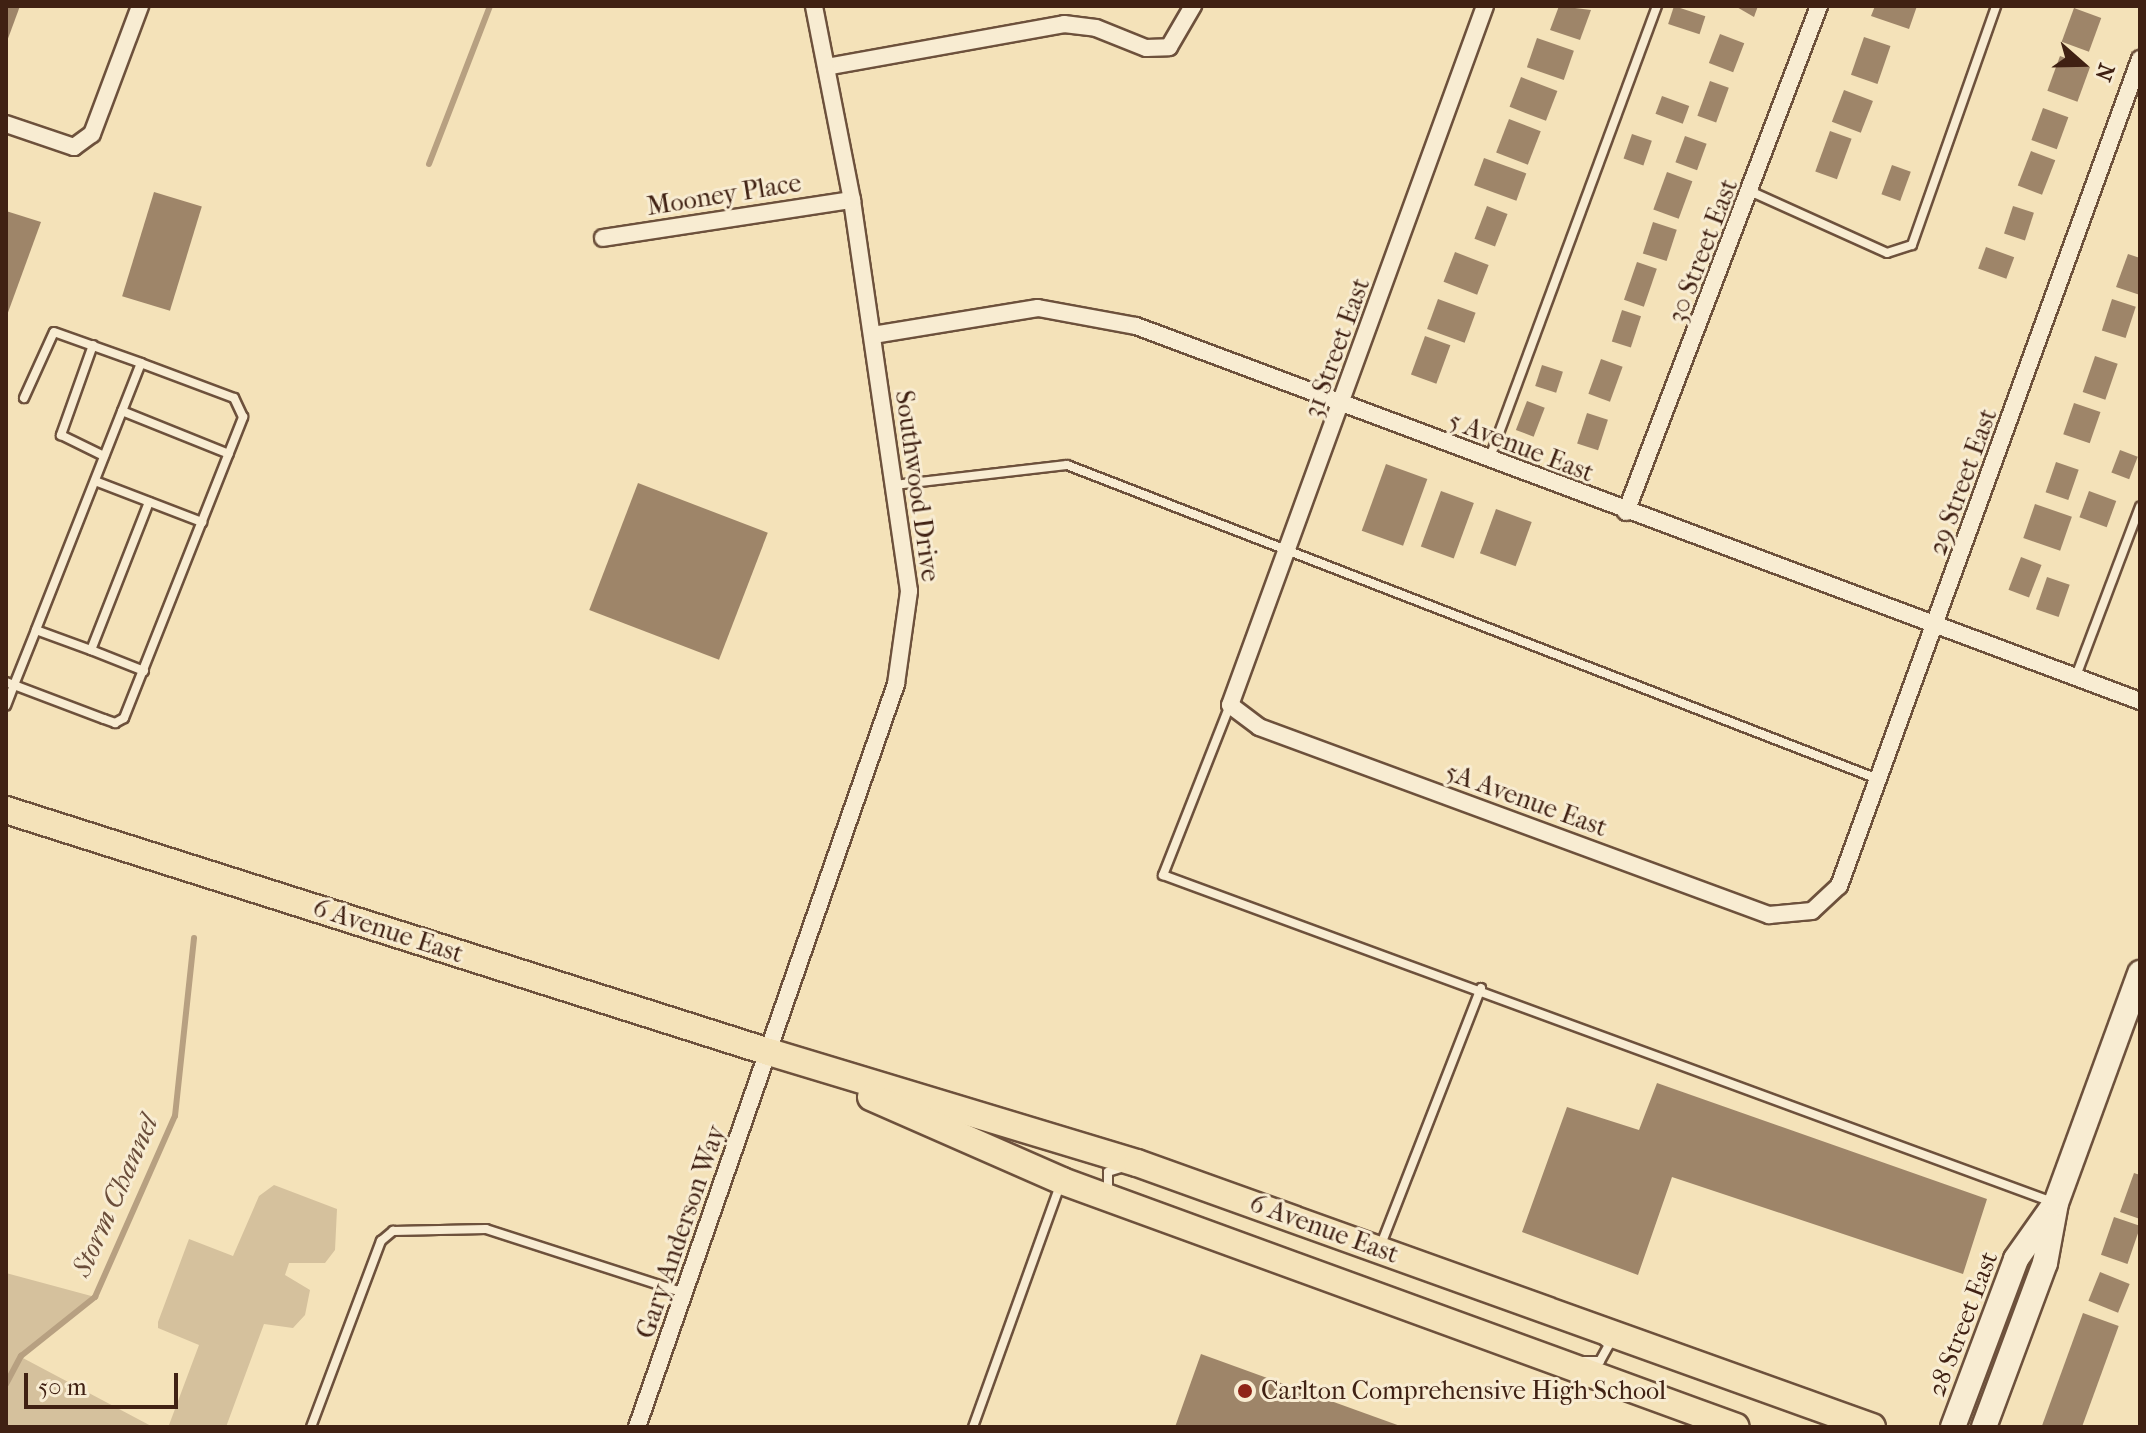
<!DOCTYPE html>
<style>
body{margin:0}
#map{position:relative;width:2146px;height:1433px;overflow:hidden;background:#f4e2b9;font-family:"IM FELL French Canon",serif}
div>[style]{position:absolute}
.green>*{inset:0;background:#d5c19d}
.stream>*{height:6px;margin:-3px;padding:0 3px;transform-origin:3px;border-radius:3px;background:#b7a081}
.building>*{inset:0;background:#9e8569;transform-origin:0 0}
.roads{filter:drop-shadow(2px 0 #6d513c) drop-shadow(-2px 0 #6d513c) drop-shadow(0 2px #6d513c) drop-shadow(0 -2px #6d513c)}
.lane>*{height:8px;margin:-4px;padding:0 4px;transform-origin:4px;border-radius:4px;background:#f8ecd2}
.street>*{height:16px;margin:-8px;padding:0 8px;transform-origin:8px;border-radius:8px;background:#f8ecd2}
.secondary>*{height:24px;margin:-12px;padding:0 12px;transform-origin:12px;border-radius:12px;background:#f8ecd2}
.primary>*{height:26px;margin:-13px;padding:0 13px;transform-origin:13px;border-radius:13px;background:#f4e2b9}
.dots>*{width:22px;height:22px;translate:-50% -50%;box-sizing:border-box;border:4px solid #f8ecd2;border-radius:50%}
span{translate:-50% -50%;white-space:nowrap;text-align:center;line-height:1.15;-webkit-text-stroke:6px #f8ecd2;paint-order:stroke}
.street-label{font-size:26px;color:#402113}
.poi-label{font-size:26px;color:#402113}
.left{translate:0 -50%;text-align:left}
.water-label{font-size:28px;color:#6a4d3a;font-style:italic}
.frame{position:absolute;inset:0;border:8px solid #402113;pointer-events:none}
.north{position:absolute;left:2042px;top:24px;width:80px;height:80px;-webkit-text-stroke:6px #f8ecd2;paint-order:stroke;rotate:110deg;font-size:22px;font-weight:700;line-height:32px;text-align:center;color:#402113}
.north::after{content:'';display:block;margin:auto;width:28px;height:36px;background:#402113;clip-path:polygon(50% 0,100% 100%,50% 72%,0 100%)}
.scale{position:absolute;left:24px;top:1373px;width:154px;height:36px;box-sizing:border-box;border:4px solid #402113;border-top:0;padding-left:10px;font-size:24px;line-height:28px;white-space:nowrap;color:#402113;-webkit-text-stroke:6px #f8ecd2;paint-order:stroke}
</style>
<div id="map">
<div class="green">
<i style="clip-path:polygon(274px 1185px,337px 1209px,335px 1250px,325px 1263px,289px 1263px,285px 1275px,310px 1290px,305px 1315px,293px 1328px,264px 1324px,226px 1427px,169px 1425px,199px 1345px,158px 1328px,158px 1322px,189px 1239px,233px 1256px,259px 1196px)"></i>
<i style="clip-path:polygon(6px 1273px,95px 1297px,21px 1357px,153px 1427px,6px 1427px)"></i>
</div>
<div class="stream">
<i style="left:429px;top:164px;width:169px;rotate:-68.9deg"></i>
<i style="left:6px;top:1384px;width:32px;rotate:-62deg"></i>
<i style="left:21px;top:1356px;width:95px;rotate:-38.6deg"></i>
<i style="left:95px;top:1297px;width:198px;rotate:-66.2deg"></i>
<i style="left:175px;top:1116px;width:179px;rotate:-83.9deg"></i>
</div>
<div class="building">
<i style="clip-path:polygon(6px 6px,20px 6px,6px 44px)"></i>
<i style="clip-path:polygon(1559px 6px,1591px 10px,1580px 40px,1550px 30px)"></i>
<i style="left:1674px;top:6px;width:33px;height:19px;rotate:18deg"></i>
<i style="clip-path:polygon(1735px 6px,1758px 6px,1754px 17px)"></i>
<i style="clip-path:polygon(1875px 6px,1917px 6px,1909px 29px,1871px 16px)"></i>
<i style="left:2074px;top:8px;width:29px;height:36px;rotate:20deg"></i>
<i style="left:1720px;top:34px;width:26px;height:31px;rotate:21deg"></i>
<i style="left:1864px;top:37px;width:28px;height:40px;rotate:19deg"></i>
<i style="left:1537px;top:38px;width:39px;height:31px;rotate:19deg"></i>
<i style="left:2060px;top:56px;width:32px;height:37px;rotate:20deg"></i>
<i style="left:1521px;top:77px;width:39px;height:32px;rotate:21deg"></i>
<i style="left:1710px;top:81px;width:20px;height:37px;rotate:20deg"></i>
<i style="left:1844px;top:90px;width:31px;height:34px;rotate:21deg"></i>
<i style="left:1662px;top:96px;width:29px;height:19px;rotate:20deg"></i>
<i style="left:2043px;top:108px;width:27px;height:34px;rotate:20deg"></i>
<i style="left:1509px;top:119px;width:34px;height:36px;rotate:21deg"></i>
<i style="left:1830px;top:131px;width:23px;height:43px;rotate:20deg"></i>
<i style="left:1632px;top:134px;width:21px;height:26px;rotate:19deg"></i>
<i style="left:1685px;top:136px;width:23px;height:28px;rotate:20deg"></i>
<i style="left:2031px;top:151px;width:26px;height:37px;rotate:21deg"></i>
<i style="left:1484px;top:158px;width:45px;height:29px;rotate:20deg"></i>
<i style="left:1892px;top:165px;width:20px;height:31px;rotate:20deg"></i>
<i style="left:1667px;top:172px;width:27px;height:40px;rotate:20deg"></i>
<i style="left:154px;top:192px;width:50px;height:109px;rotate:17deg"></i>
<i style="left:1487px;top:206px;width:22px;height:35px;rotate:21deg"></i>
<i style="left:2013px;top:206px;width:22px;height:29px;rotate:18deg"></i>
<i style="clip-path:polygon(6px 211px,41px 222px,6px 318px)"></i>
<i style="left:1653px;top:222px;width:25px;height:33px;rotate:18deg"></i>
<i style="left:1986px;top:247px;width:30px;height:23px;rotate:20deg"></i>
<i style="left:1455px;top:252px;width:36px;height:32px;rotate:21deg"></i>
<i style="clip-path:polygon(2128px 254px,2140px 258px,2140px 295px,2116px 287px)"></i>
<i style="left:1637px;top:262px;width:21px;height:40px;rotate:19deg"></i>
<i style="left:1438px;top:299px;width:40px;height:32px;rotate:20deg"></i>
<i style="left:2112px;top:299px;width:25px;height:33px;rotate:18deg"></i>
<i style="left:1622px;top:310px;width:20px;height:33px;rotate:18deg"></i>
<i style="left:1425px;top:336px;width:27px;height:41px;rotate:20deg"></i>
<i style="left:2095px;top:356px;width:24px;height:38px;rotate:19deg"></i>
<i style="left:1601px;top:359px;width:23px;height:37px;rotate:20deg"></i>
<i style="left:1542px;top:365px;width:22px;height:22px;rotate:18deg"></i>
<i style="left:1527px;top:401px;width:19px;height:31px;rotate:21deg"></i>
<i style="left:2074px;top:403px;width:28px;height:33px;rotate:19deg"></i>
<i style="left:1587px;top:413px;width:22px;height:32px;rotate:18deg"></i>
<i style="left:2120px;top:450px;width:19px;height:24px;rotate:21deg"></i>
<i style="left:2056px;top:462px;width:24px;height:32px;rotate:19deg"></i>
<i style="left:1386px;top:464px;width:44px;height:71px;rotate:20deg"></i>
<i style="left:638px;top:483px;width:139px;height:136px;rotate:21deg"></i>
<i style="left:1441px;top:491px;width:35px;height:59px;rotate:20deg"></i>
<i style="left:2089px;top:491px;width:29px;height:28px;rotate:20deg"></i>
<i style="left:2035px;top:504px;width:39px;height:36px;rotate:19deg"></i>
<i style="left:1496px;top:509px;width:38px;height:47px;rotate:20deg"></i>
<i style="left:2021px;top:557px;width:22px;height:35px;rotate:21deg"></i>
<i style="left:2047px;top:577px;width:24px;height:34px;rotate:19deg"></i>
<i style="clip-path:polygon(1657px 1083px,1987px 1199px,1963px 1274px,1672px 1177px,1638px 1275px,1522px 1232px,1567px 1107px,1639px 1130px)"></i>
<i style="clip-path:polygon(2134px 1173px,2140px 1175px,2140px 1219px,2120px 1212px)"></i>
<i style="left:2114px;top:1217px;width:28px;height:40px;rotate:19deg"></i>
<i style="left:2100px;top:1272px;width:32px;height:31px;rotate:22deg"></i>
<i style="left:2083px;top:1313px;width:38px;height:121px;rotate:20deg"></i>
<i style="clip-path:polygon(1201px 1354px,1403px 1427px,1175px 1427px)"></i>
</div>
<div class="roads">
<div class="lane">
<i style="left:1752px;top:192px;width:148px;rotate:24.3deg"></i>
<i style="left:1887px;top:253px;width:26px;rotate:-18deg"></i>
<i style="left:1912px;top:245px;width:253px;rotate:-70.6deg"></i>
<i style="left:93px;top:345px;width:96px;rotate:109.6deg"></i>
<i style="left:61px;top:435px;width:48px;rotate:26deg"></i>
<i style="left:24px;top:398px;width:72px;rotate:-65.6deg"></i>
<i style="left:54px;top:332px;width:92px;rotate:19.6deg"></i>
<i style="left:122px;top:411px;width:115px;rotate:21.9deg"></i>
<i style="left:1489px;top:460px;width:484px;rotate:-69.7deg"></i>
<i style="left:95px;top:481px;width:115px;rotate:21deg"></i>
<i style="left:894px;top:485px;width:174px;rotate:-6.6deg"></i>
<i style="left:1067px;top:465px;width:870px;rotate:21.17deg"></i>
<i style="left:36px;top:630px;width:59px;rotate:20deg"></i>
<i style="left:144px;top:671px;width:57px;rotate:-158.4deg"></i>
<i style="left:91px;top:650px;width:159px;rotate:-68.6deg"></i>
<i style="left:2076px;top:676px;width:181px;rotate:-69.3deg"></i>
<i style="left:6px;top:682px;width:9px;rotate:21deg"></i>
<i style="left:14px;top:685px;width:96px;rotate:20.7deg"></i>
<i style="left:104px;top:719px;width:12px;rotate:20deg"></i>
<i style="left:115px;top:723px;width:10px;rotate:-29deg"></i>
<i style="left:124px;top:718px;width:324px;rotate:-68.4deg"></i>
<i style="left:243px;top:417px;width:21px;rotate:-115deg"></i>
<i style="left:234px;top:398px;width:99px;rotate:-159.4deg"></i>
<i style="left:141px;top:363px;width:287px;rotate:111.5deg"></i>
<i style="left:36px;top:630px;width:59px;rotate:111.8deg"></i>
<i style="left:14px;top:685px;width:22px;rotate:111deg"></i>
<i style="left:1230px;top:705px;width:183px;rotate:111.5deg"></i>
<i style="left:1163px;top:875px;width:950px;rotate:20.19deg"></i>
<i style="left:1108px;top:1193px;width:21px;rotate:-90deg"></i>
<i style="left:1108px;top:1172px;width:17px;rotate:-17deg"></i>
<i style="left:1380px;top:1247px;width:278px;rotate:-68.7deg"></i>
<i style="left:1583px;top:1361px;width:17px"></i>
<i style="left:1600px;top:1361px;width:18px;rotate:-61deg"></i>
<i style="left:1609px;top:1345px;width:6px;rotate:-141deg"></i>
<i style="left:311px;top:1427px;width:199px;rotate:-69.4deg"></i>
<i style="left:381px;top:1241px;width:16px;rotate:-40deg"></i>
<i style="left:393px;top:1231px;width:93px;rotate:-1.2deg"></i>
<i style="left:486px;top:1229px;width:208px;rotate:17.9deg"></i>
<i style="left:973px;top:1427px;width:256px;rotate:-70.2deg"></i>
</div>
<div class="street">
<i style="left:1485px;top:6px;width:744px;rotate:110.04deg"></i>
<i style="left:1230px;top:705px;width:36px;rotate:37deg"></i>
<i style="left:1259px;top:727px;width:544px;rotate:20.24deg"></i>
<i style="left:1769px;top:915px;width:43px;rotate:-5.3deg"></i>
<i style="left:1812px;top:911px;width:37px;rotate:-43deg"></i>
<i style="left:1839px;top:886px;width:880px;rotate:-70deg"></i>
<i style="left:826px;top:67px;width:242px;rotate:-10.2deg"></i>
<i style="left:1064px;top:24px;width:32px;rotate:7deg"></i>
<i style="left:1096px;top:28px;width:54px;rotate:21.8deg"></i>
<i style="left:1146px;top:48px;width:23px;rotate:-2deg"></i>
<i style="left:1169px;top:47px;width:48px;rotate:-59.7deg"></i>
<i style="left:6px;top:124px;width:72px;rotate:18.7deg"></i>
<i style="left:74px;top:147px;width:22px;rotate:-36deg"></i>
<i style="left:92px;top:134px;width:137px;rotate:-69.4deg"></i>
<i style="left:603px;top:238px;width:252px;rotate:-8.7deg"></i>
<i style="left:873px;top:335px;width:167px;rotate:-9.3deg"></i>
<i style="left:1038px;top:308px;width:100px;rotate:10.4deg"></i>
<i style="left:1136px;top:326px;width:1072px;rotate:20.48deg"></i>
<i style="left:1626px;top:512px;width:542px;rotate:-69.12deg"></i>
<i style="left:637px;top:1427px;width:787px;rotate:-70.78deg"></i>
<i style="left:896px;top:684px;width:94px;rotate:-82deg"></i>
<i style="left:909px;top:591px;width:395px;rotate:-98.3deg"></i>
<i style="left:852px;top:200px;width:198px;rotate:-101.1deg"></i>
</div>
<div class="secondary">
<i style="left:1953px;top:1427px;width:179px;rotate:-69.4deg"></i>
<i style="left:2016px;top:1259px;width:62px;rotate:-54.8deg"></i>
<i style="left:1984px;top:1427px;width:175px;rotate:-69.6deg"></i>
<i style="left:2045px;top:1263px;width:61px;rotate:-79.6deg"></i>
<i style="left:2056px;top:1203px;width:245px;rotate:-69.9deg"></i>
</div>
<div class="primary">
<i style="left:6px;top:810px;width:800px;rotate:17.6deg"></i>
<i style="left:769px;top:1052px;width:384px;rotate:16.8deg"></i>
<i style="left:1137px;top:1163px;width:781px;rotate:19.76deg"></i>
<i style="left:871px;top:1097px;width:209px;rotate:23.7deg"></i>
<i style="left:1062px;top:1181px;width:717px;rotate:20.05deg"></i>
</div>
</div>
<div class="dots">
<i style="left:1245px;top:1391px;background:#8f2418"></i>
</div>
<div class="street-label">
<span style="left:724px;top:195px;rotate:-9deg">Mooney Place</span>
<span style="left:1703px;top:251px;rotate:-69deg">30 Street East</span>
<span style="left:1337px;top:348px;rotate:-70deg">31 Street East</span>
<span style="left:1521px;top:447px;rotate:21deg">5 Avenue East</span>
<span style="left:1963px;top:482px;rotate:-70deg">29 Street East</span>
<span style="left:917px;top:486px;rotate:82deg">Southwood Drive</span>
<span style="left:1526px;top:800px;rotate:20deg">5A Avenue East</span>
<span style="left:388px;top:931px;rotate:18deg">6 Avenue East</span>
<span style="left:1324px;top:1229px;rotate:20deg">6 Avenue East</span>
<span style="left:681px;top:1232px;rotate:-71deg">Gary Anderson Way</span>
<span style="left:1963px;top:1324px;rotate:-69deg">28 Street East</span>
</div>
<div class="poi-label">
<span class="left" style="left:1261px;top:1391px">Carlton Comprehensive High School</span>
</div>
<div class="water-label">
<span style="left:115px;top:1196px;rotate:-66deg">Storm Channel</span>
</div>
<div class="frame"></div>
<div class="north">N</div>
<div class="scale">50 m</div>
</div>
